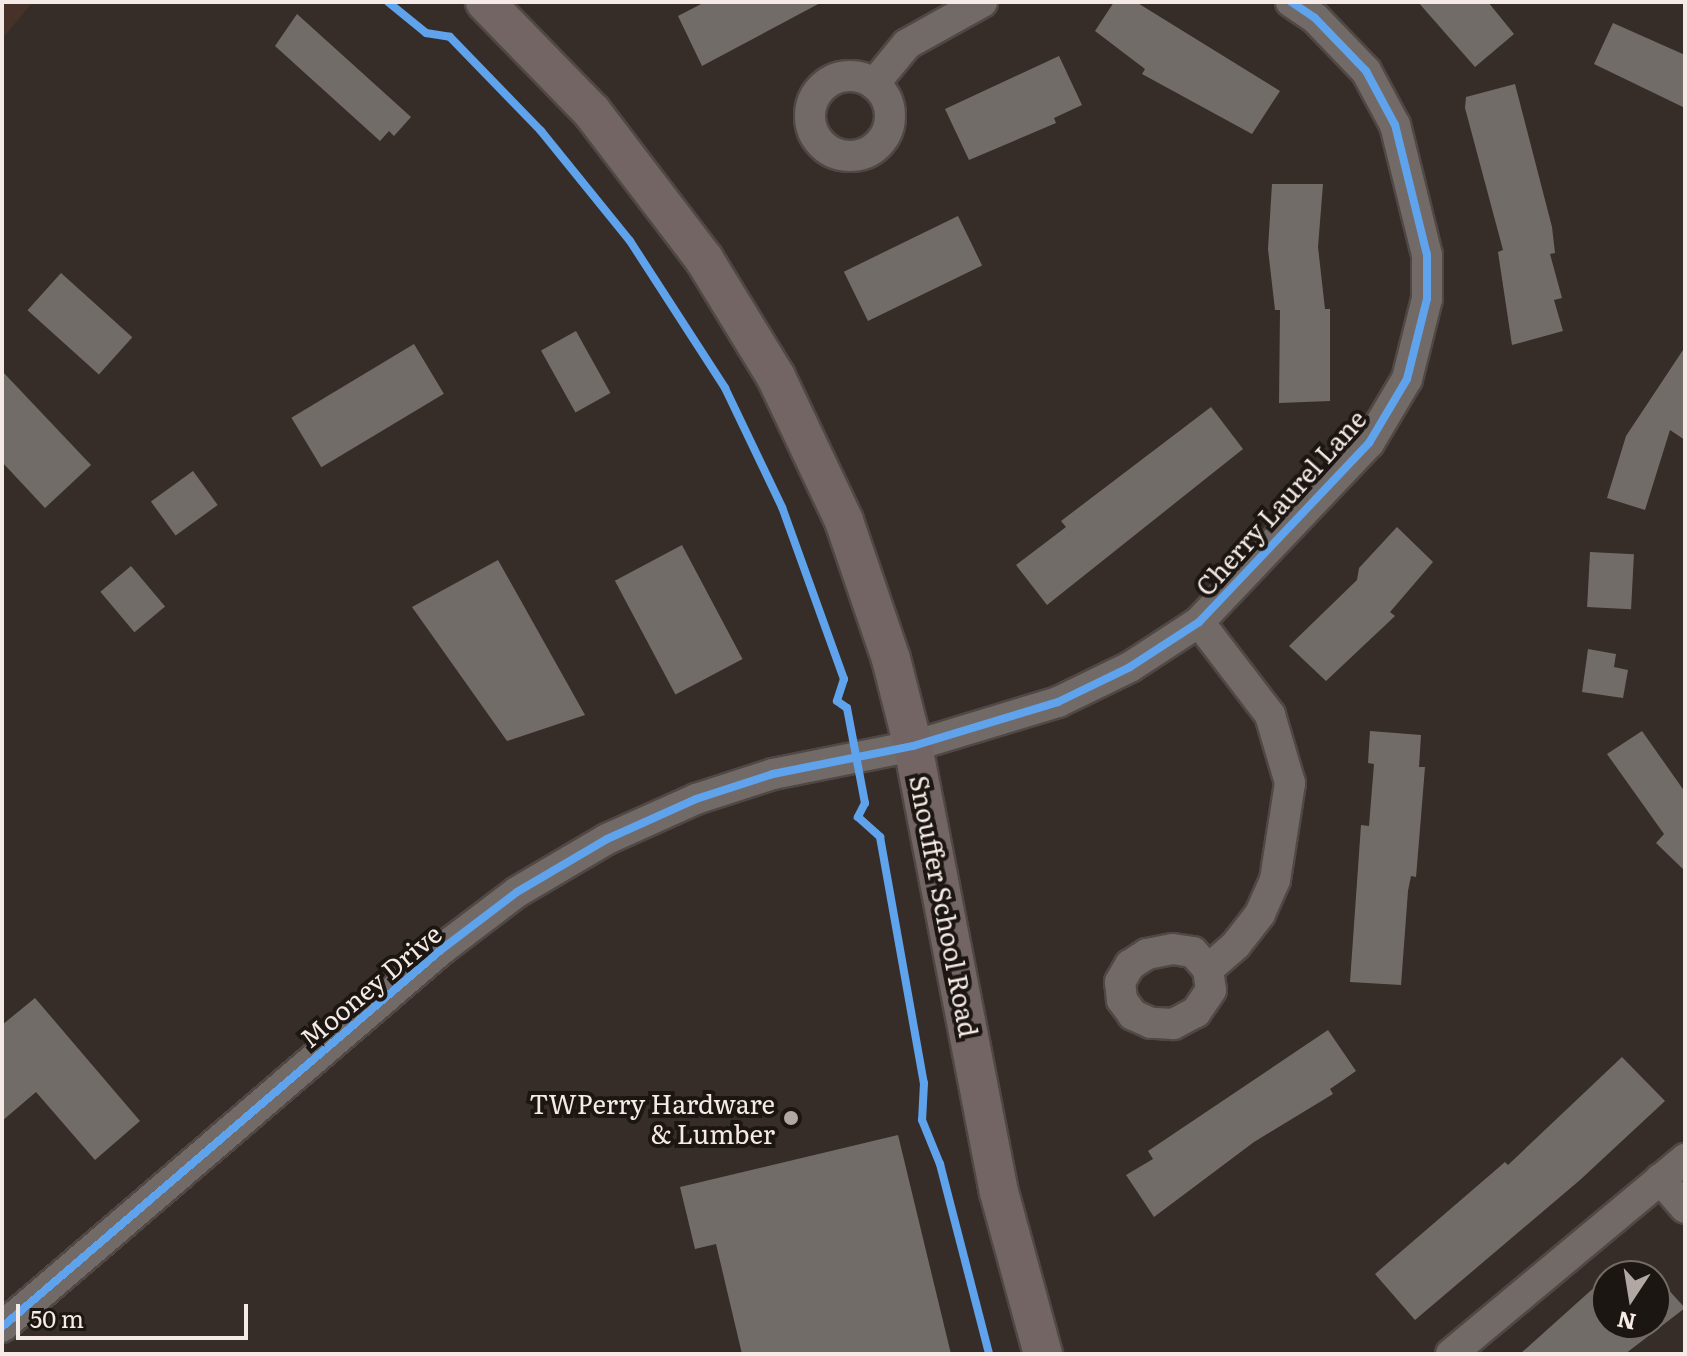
<!DOCTYPE html>
<style>
body{margin:0}
#map{position:relative;width:1687px;height:1356px;overflow:hidden;background:#362d29;font-family:Literata,serif}
div>[style]{position:absolute}
.built>*{inset:0;background:#463229}
.building>*{inset:0;background:#726c68;transform-origin:0 0}
.roads{filter:drop-shadow(2px 0 #504845) drop-shadow(-2px 0 #504845) drop-shadow(0 2px #504845) drop-shadow(0 -2px #504845)}
.minor>*{height:30px;margin:-15px;padding:0 15px;transform-origin:15px;border-radius:15px;background:#726a67}
.minor>.ring{margin:-15px;padding:0;box-sizing:content-box;background:none;border:30px solid #726a67;border-radius:50%}
.major>*{height:38px;margin:-19px;padding:0 19px;transform-origin:19px;border-radius:19px;background:#726563}
.cycleway>*{height:8px;margin:-4px;padding:0 4px;transform-origin:4px;border-radius:4px;background:#60a3ed}
.dots>*{width:22px;height:22px;translate:-50% -50%;box-sizing:border-box;border:4px solid #1c1612;border-radius:50%}
span{translate:-50% -50%;white-space:nowrap;text-align:center;line-height:1.15;-webkit-text-stroke:8px #1c1612;paint-order:stroke}
.street-label{font-size:26px;color:#f5eae5}
.poi-label{font-size:26px;color:#f5eae5}
.right{translate:-100% -50%;text-align:right}
.frame{position:absolute;inset:0;border:4px solid #f5eae5;pointer-events:none}
.north{position:absolute;left:1591px;top:1260px;width:80px;height:80px;box-sizing:border-box;background:#1c1612;border:2px solid #736b66;border-radius:50%;rotate:192deg;font-size:22px;font-weight:700;line-height:32px;text-align:center;color:#f5eae5}
.north::after{content:'';display:block;margin:auto;width:28px;height:36px;background:#b2a8a3;clip-path:polygon(50% 0,100% 100%,50% 72%,0 100%)}
.scale{position:absolute;left:16px;top:1304px;width:232px;height:36px;box-sizing:border-box;border:4px solid #f5eae5;border-top:0;padding-left:10px;font-size:24px;line-height:28px;white-space:nowrap;color:#f5eae5;-webkit-text-stroke:6px #1c1612;paint-order:stroke}
</style>
<div id="map">
<div class="built">
<i style="clip-path:polygon(2px 2px,33px 2px,2px 39px)"></i>
</div>
<div class="building">
<i style="clip-path:polygon(705px 2px,822px 2px,702px 66px,678px 16px)"></i>
<i style="clip-path:polygon(1114px 2px,1136px 2px,1280px 91px,1252px 134px,1142px 74px,1145px 69px,1095px 31px)"></i>
<i style="clip-path:polygon(1418px 2px,1488px 2px,1514px 34px,1475px 67px)"></i>
<i style="clip-path:polygon(297px 14px,411px 117px,394px 136px,389px 131px,380px 141px,275px 46px)"></i>
<i style="clip-path:polygon(1613px 23px,1685px 55px,1685px 108px,1594px 64px)"></i>
<i style="clip-path:polygon(1059px 56px,1082px 105px,1054px 118px,1056px 123px,969px 160px,945px 109px)"></i>
<i style="clip-path:polygon(1515px 84px,1552px 227px,1555px 253px,1550px 254px,1562px 298px,1554px 300px,1563px 331px,1512px 345px,1498px 252px,1503px 250px,1465px 108px,1466px 97px)"></i>
<i style="clip-path:polygon(1272px 184px,1323px 184px,1318px 247px,1325px 309px,1330px 309px,1330px 401px,1279px 403px,1280px 310px,1275px 310px,1268px 249px)"></i>
<i style="left:958px;top:216px;width:55px;height:127px;rotate:64deg"></i>
<i style="left:61px;top:273px;width:96px;height:50px;rotate:42deg"></i>
<i style="left:576px;top:331px;width:71px;height:40px;rotate:61deg"></i>
<i style="left:414px;top:344px;width:58px;height:143px;rotate:59deg"></i>
<i style="clip-path:polygon(1685px 347px,1685px 440px,1670px 430px,1645px 510px,1607px 498px,1626px 436px)"></i>
<i style="clip-path:polygon(2px 371px,91px 465px,45px 508px,2px 462px)"></i>
<i style="clip-path:polygon(1211px 407px,1243px 449px,1047px 605px,1016px 565px,1066px 527px,1061px 521px)"></i>
<i style="left:193px;top:471px;width:42px;height:52px;rotate:54deg"></i>
<i style="clip-path:polygon(1397px 527px,1433px 562px,1390px 612px,1395px 616px,1326px 681px,1289px 646px,1357px 580px,1359px 568px)"></i>
<i style="left:682px;top:545px;width:129px;height:76px;rotate:62deg"></i>
<i style="left:1590px;top:552px;width:44px;height:55px;rotate:3deg"></i>
<i style="clip-path:polygon(498px 560px,585px 715px,507px 741px,412px 607px)"></i>
<i style="left:131px;top:566px;width:53px;height:40px;rotate:50deg"></i>
<i style="clip-path:polygon(1588px 649px,1616px 654px,1614px 667px,1628px 670px,1623px 698px,1582px 692px)"></i>
<i style="clip-path:polygon(1370px 731px,1421px 735px,1419px 767px,1425px 767px,1420px 829px,1416px 877px,1411px 876px,1408px 891px,1401px 985px,1350px 982px,1361px 825px,1369px 826px,1374px 764px,1368px 763px)"></i>
<i style="clip-path:polygon(1642px 731px,1685px 792px,1685px 871px,1656px 843px,1664px 834px,1607px 754px)"></i>
<i style="clip-path:polygon(35px 998px,140px 1121px,95px 1160px,36px 1092px,2px 1121px,2px 1025px)"></i>
<i style="clip-path:polygon(1328px 1030px,1356px 1071px,1330px 1089px,1333px 1094px,1254px 1142px,1154px 1217px,1126px 1175px,1153px 1159px,1148px 1151px)"></i>
<i style="clip-path:polygon(1622px 1057px,1665px 1101px,1580px 1180px,1415px 1320px,1375px 1274px,1505px 1162px,1508px 1165px)"></i>
<i style="clip-path:polygon(898px 1135px,951px 1354px,742px 1354px,716px 1244px,695px 1249px,680px 1187px)"></i>
<i style="clip-path:polygon(1655px 1275px,1685px 1308px,1625px 1354px,1520px 1354px,1607px 1276px,1607px 1324px,1655px 1324px)"></i>
</div>
<div class="roads">
<div class="minor">
<i class="ring" style="left:810px;top:76px;width:50px;height:50px"></i>
<i style="left:874px;top:84px;width:52px;rotate:-50.5deg"></i>
<i style="left:907px;top:44px;width:86px;rotate:-29.2deg"></i>
<i style="left:1199px;top:622px;width:117px;rotate:52.6deg"></i>
<i style="left:1270px;top:715px;width:71px;rotate:73.6deg"></i>
<i style="left:1290px;top:783px;width:98px;rotate:98.8deg"></i>
<i style="left:1275px;top:880px;width:37px;rotate:114deg"></i>
<i style="left:1260px;top:914px;width:39px;rotate:128deg"></i>
<i style="left:1236px;top:945px;width:37px;rotate:139deg"></i>
<i style="left:1208px;top:969px;width:21px;rotate:82deg"></i>
<i style="left:1211px;top:990px;width:27px;rotate:124deg"></i>
<i style="left:1196px;top:1012px;width:26px;rotate:152deg"></i>
<i style="left:1173px;top:1024px;width:22px;rotate:-177deg"></i>
<i style="left:1151px;top:1023px;width:20px;rotate:-156deg"></i>
<i style="left:1133px;top:1015px;width:19px;rotate:-126deg"></i>
<i style="left:1122px;top:1000px;width:18px;rotate:-96deg"></i>
<i style="left:1120px;top:982px;width:20px;rotate:-60deg"></i>
<i style="left:1130px;top:965px;width:20px;rotate:-33deg"></i>
<i style="left:1147px;top:954px;width:26px;rotate:-11deg"></i>
<i style="left:1173px;top:949px;width:20px;rotate:9deg"></i>
<i style="left:1193px;top:952px;width:23px;rotate:49deg"></i>
<i style="left:1660px;top:1179px;width:38px;rotate:49deg"></i>
<i style="left:2px;top:1327px;width:580px;rotate:-40.67deg"></i>
<i style="left:442px;top:949px;width:94px;rotate:-37.2deg"></i>
<i style="left:517px;top:892px;width:104px;rotate:-30.5deg"></i>
<i style="left:607px;top:839px;width:98px;rotate:-24.2deg"></i>
<i style="left:696px;top:799px;width:81px;rotate:-18deg"></i>
<i style="left:773px;top:774px;width:143px;rotate:-11.3deg"></i>
<i style="left:913px;top:746px;width:152px;rotate:-16.9deg"></i>
<i style="left:1058px;top:702px;width:80px;rotate:-25.9deg"></i>
<i style="left:1130px;top:667px;width:82px;rotate:-33.1deg"></i>
<i style="left:1199px;top:622px;width:247px;rotate:-46.5deg"></i>
<i style="left:1369px;top:443px;width:74px;rotate:-59.3deg"></i>
<i style="left:1407px;top:379px;width:82px;rotate:-76deg"></i>
<i style="left:1427px;top:299px;width:44px;rotate:-90deg"></i>
<i style="left:1427px;top:255px;width:134px;rotate:-103.8deg"></i>
<i style="left:1395px;top:125px;width:61px;rotate:-118.2deg"></i>
<i style="left:1366px;top:71px;width:74px;rotate:-133.9deg"></i>
<i style="left:1315px;top:18px;width:29px;rotate:-146deg"></i>
<i style="left:1451px;top:1354px;width:305px;rotate:-39.8deg"></i>
</div>
<div class="major">
<i style="left:485px;top:2px;width:153px;rotate:45.8deg"></i>
<i style="left:592px;top:112px;width:185px;rotate:52.7deg"></i>
<i style="left:704px;top:259px;width:138px;rotate:58.6deg"></i>
<i style="left:776px;top:377px;width:159px;rotate:64.7deg"></i>
<i style="left:844px;top:521px;width:146px;rotate:71.2deg"></i>
<i style="left:891px;top:659px;width:90px;rotate:75.8deg"></i>
<i style="left:913px;top:746px;width:454px;rotate:79.1deg"></i>
<i style="left:999px;top:1192px;width:168px;rotate:74.8deg"></i>
</div>
</div>
<div class="cycleway">
<i style="left:388px;top:2px;width:49px;rotate:39.2deg"></i>
<i style="left:426px;top:33px;width:24px;rotate:9deg"></i>
<i style="left:450px;top:37px;width:131px;rotate:45.9deg"></i>
<i style="left:541px;top:131px;width:141px;rotate:51deg"></i>
<i style="left:630px;top:241px;width:175px;rotate:57.1deg"></i>
<i style="left:725px;top:388px;width:132px;rotate:64.4deg"></i>
<i style="left:782px;top:507px;width:183px;rotate:70.2deg"></i>
<i style="left:844px;top:679px;width:23px;rotate:108deg"></i>
<i style="left:837px;top:701px;width:12px;rotate:35deg"></i>
<i style="left:847px;top:708px;width:97px;rotate:79.3deg"></i>
<i style="left:865px;top:803px;width:16px;rotate:117deg"></i>
<i style="left:858px;top:817px;width:30px;rotate:42deg"></i>
<i style="left:880px;top:837px;width:250px;rotate:79.9deg"></i>
<i style="left:924px;top:1083px;width:37px;rotate:93deg"></i>
<i style="left:922px;top:1120px;width:48px;rotate:67.8deg"></i>
<i style="left:940px;top:1164px;width:196px;rotate:75.5deg"></i>
<i style="left:2px;top:1327px;width:580px;rotate:-40.67deg"></i>
<i style="left:442px;top:949px;width:94px;rotate:-37.2deg"></i>
<i style="left:517px;top:892px;width:104px;rotate:-30.5deg"></i>
<i style="left:607px;top:839px;width:98px;rotate:-24.2deg"></i>
<i style="left:696px;top:799px;width:81px;rotate:-18deg"></i>
<i style="left:773px;top:774px;width:143px;rotate:-11.3deg"></i>
<i style="left:913px;top:746px;width:152px;rotate:-16.9deg"></i>
<i style="left:1058px;top:702px;width:80px;rotate:-25.9deg"></i>
<i style="left:1130px;top:667px;width:82px;rotate:-33.1deg"></i>
<i style="left:1199px;top:622px;width:247px;rotate:-46.5deg"></i>
<i style="left:1369px;top:443px;width:74px;rotate:-59.3deg"></i>
<i style="left:1407px;top:379px;width:82px;rotate:-76deg"></i>
<i style="left:1427px;top:299px;width:44px;rotate:-90deg"></i>
<i style="left:1427px;top:255px;width:134px;rotate:-103.8deg"></i>
<i style="left:1395px;top:125px;width:61px;rotate:-118.2deg"></i>
<i style="left:1366px;top:71px;width:74px;rotate:-133.9deg"></i>
<i style="left:1315px;top:18px;width:29px;rotate:-146deg"></i>
</div>
<div class="dots">
<i style="left:791px;top:1118px;background:#b2a8a3"></i>
</div>
<div class="street-label">
<span style="left:1280px;top:502px;rotate:-48deg">Cherry Laurel Lane</span>
<span style="left:945px;top:906px;rotate:79deg">Snouffer School Road</span>
<span style="left:370px;top:985px;rotate:-40deg">Mooney Drive</span>
</div>
<div class="poi-label">
<span class="right" style="left:775px;top:1118px">TWPerry Hardware<br>&amp; Lumber</span>
</div>
<div class="frame"></div>
<div class="north">N</div>
<div class="scale">50 m</div>
</div>
